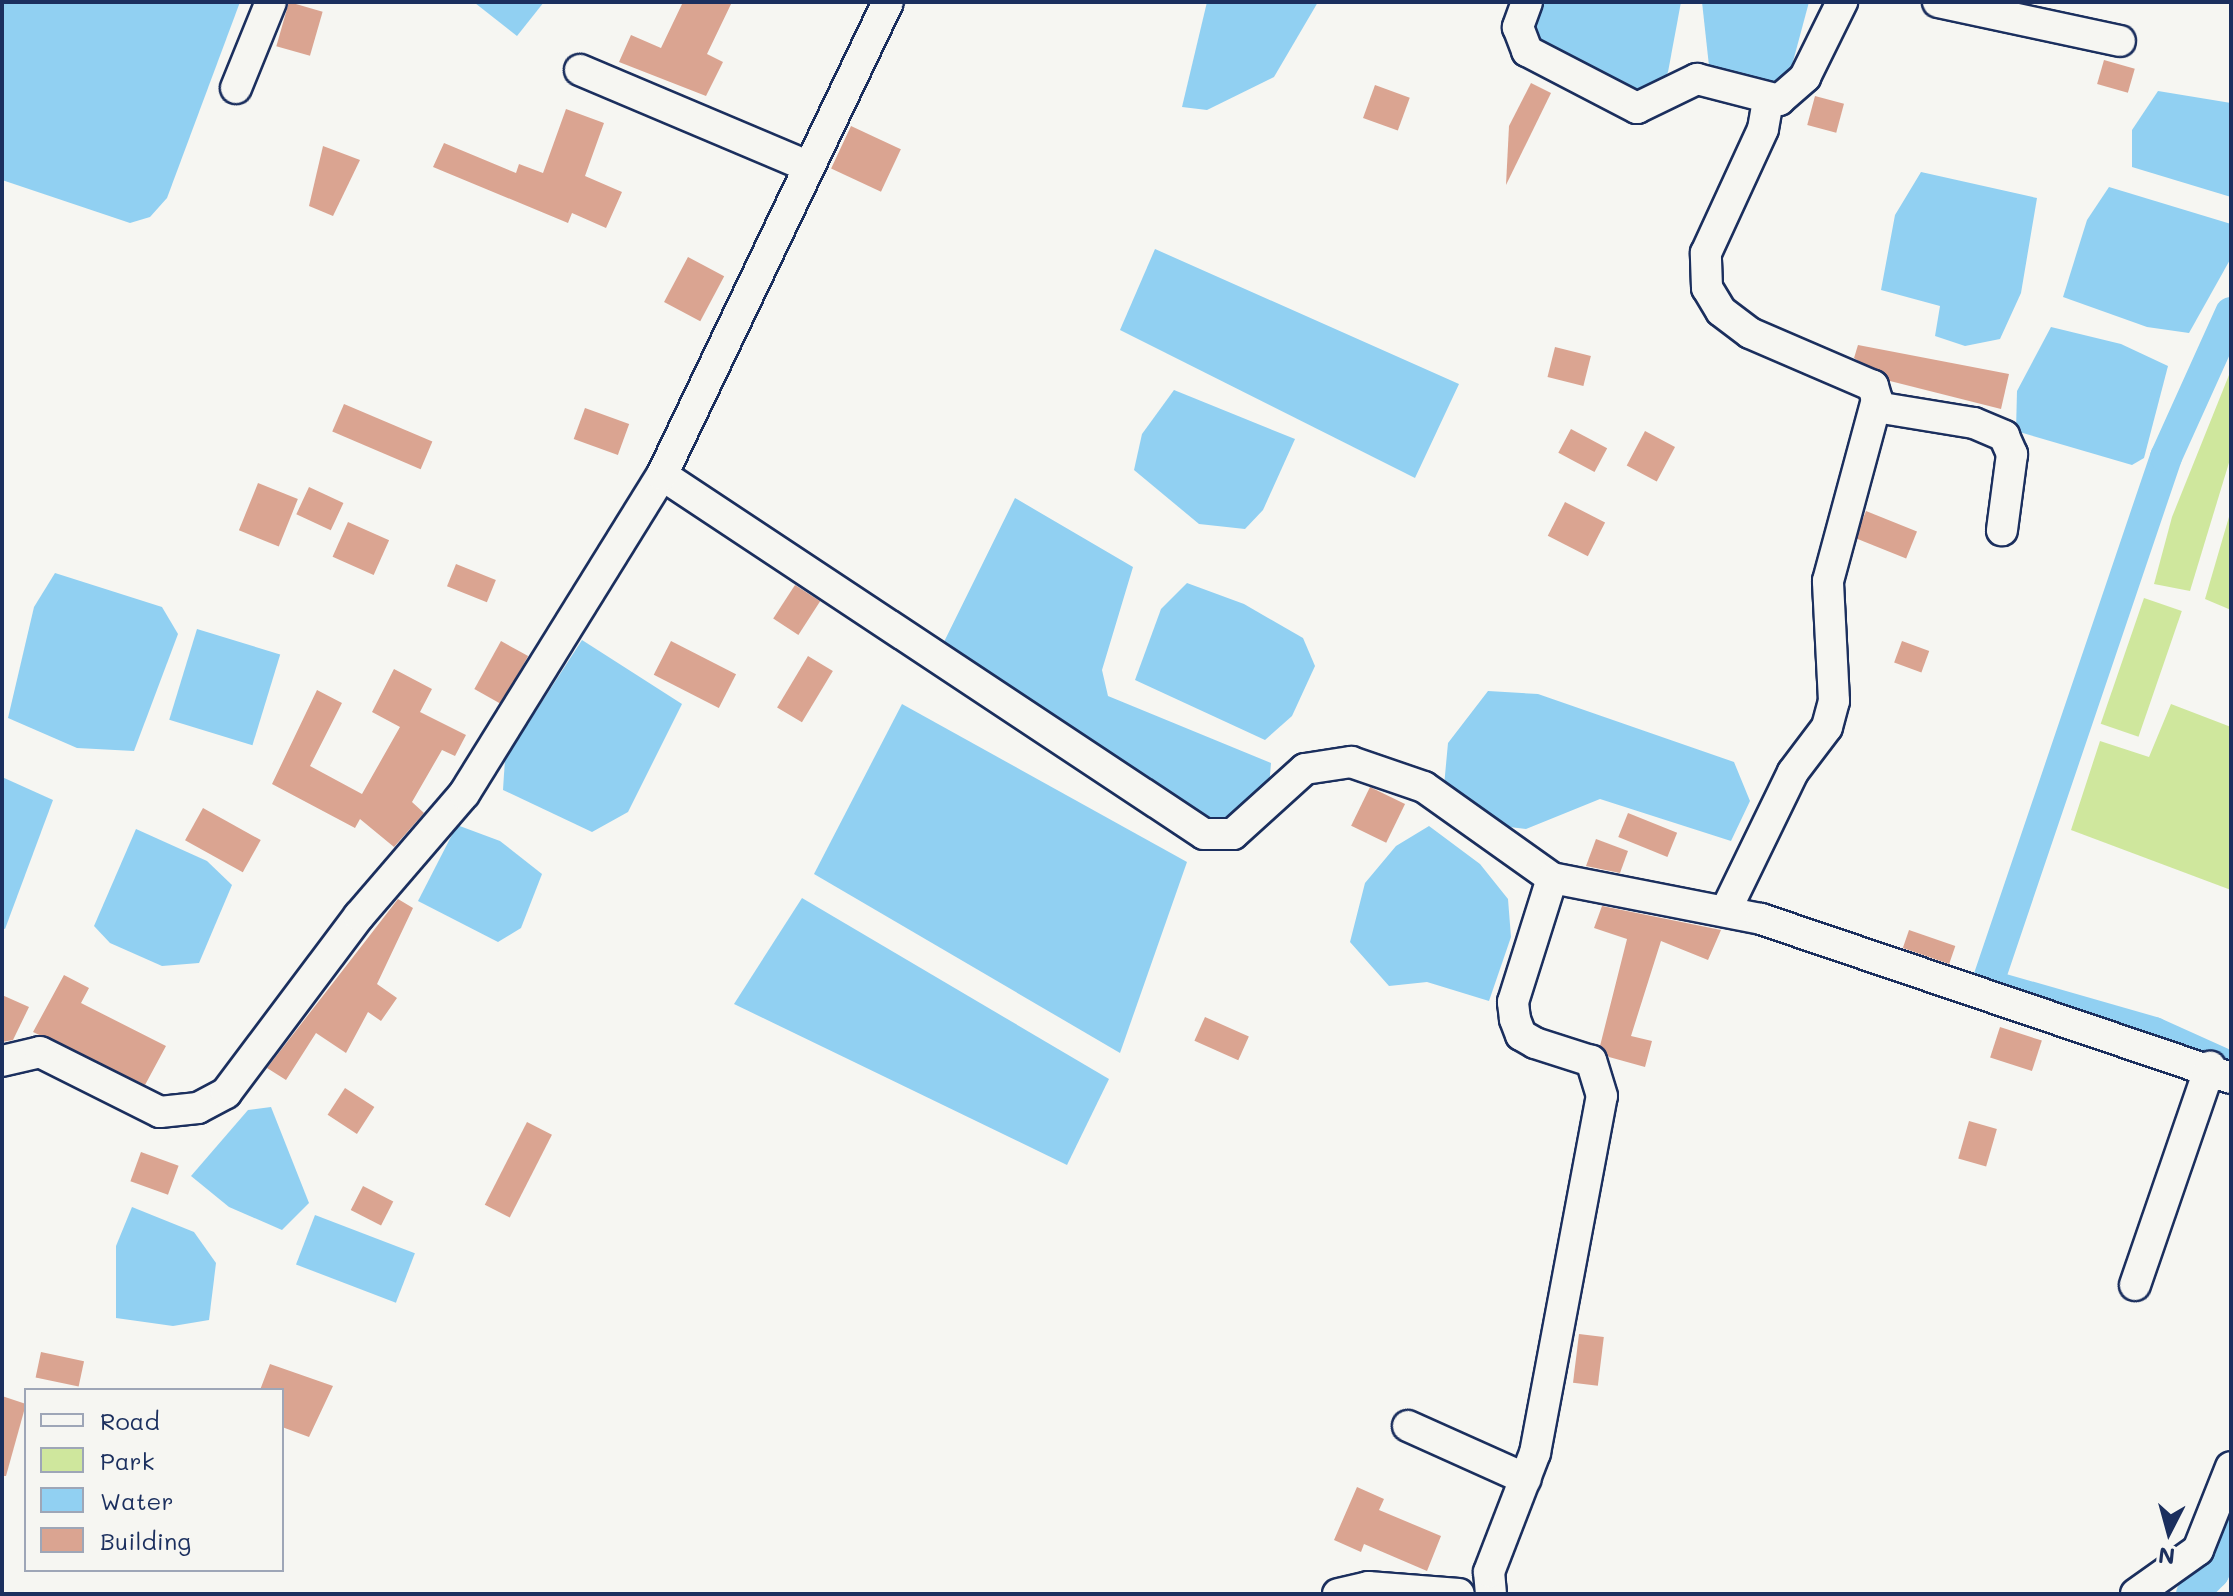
<!DOCTYPE html>
<style>
body{margin:0}
#map{position:relative;width:2233px;height:1596px;overflow:hidden;background:#f6f6f2;font-family:Mali,sans-serif}
div>[style]{position:absolute}
.green>*{inset:0;background:#cfe79d;transform-origin:0 0}
.water>*{inset:0;background:#91d0f2;transform-origin:0 0}
.canal>*{height:32px;margin:-16px;padding:0 16px;transform-origin:16px;border-radius:16px;background:#91d0f2}
.building>*{inset:0;background:#daa491;transform-origin:0 0}
.roads{filter:drop-shadow(2px 0 #1b2f5e) drop-shadow(-2px 0 #1b2f5e) drop-shadow(0 2px #1b2f5e) drop-shadow(0 -2px #1b2f5e)}
.street>*{height:30px;margin:-15px;padding:0 15px;transform-origin:15px;border-radius:15px;background:#f6f6f2}
span{translate:-50% -50%;white-space:nowrap;text-align:center;line-height:1.15;-webkit-text-stroke:6px #f6f6f2;paint-order:stroke}
.frame{position:absolute;inset:0;border:4px solid #1b2f5e;pointer-events:none}
.legend{position:absolute;left:24px;top:1388px;width:260px;height:184px;box-sizing:border-box;background:#f6f6f2;border:2px solid #9ea6b7;margin:0;padding:10px 14px;list-style:none;font-size:24px;color:#1b2f5e}
.legend li{display:flex;align-items:center;gap:16px;height:40px}
.legend b{width:40px;border:2px solid #9ea6b7}
.north{position:absolute;left:2129px;top:1492px;width:80px;height:80px;-webkit-text-stroke:6px #f6f6f2;paint-order:stroke;rotate:186deg;font-size:22px;font-weight:700;line-height:32px;text-align:center;color:#1b2f5e}
.north::after{content:'';display:block;margin:auto;width:28px;height:36px;background:#1b2f5e;clip-path:polygon(50% 0,100% 100%,50% 72%,0 100%)}
</style>
<div id="map">
<div class="green">
<i style="clip-path:polygon(2231px 370px,2231px 456px,2190px 591px,2154px 584px,2172px 517px)"></i>
<i style="clip-path:polygon(2231px 510px,2231px 610px,2205px 599px)"></i>
<i style="left:2144px;top:598px;width:40px;height:133px;rotate:19deg"></i>
<i style="clip-path:polygon(2171px 704px,2231px 727px,2231px 890px,2071px 830px,2100px 741px,2149px 757px)"></i>
</div>
<div class="water">
<i style="clip-path:polygon(2px 2px,240px 2px,167px 198px,150px 217px,130px 223px,2px 180px)"></i>
<i style="clip-path:polygon(544px 2px,517px 36px,475px 3px,476px 2px)"></i>
<i style="clip-path:polygon(1207px 2px,1318px 2px,1274px 77px,1207px 110px,1182px 107px)"></i>
<i style="clip-path:polygon(1542px 2px,1681px 2px,1668px 72px,1658px 88px,1638px 94px,1532px 42px)"></i>
<i style="clip-path:polygon(1702px 2px,1809px 2px,1791px 69px,1771px 87px,1728px 79px,1709px 66px)"></i>
<i style="clip-path:polygon(2158px 91px,2231px 103px,2231px 197px,2132px 167px,2132px 130px)"></i>
<i style="clip-path:polygon(1921px 172px,2037px 198px,2021px 293px,2000px 339px,1965px 346px,1935px 336px,1940px 306px,1881px 290px,1895px 215px)"></i>
<i style="clip-path:polygon(2109px 187px,2231px 224px,2231px 258px,2189px 333px,2147px 327px,2063px 297px,2087px 220px)"></i>
<i style="clip-path:polygon(1155px 249px,1459px 384px,1415px 478px,1120px 330px)"></i>
<i style="clip-path:polygon(2051px 327px,2121px 344px,2168px 366px,2144px 458px,2132px 465px,2016px 431px,2017px 391px)"></i>
<i style="clip-path:polygon(1174px 390px,1295px 439px,1263px 510px,1245px 529px,1199px 524px,1134px 470px,1142px 434px)"></i>
<i style="clip-path:polygon(1015px 498px,1133px 567px,1102px 670px,1108px 696px,1271px 763px,1269px 787px,1223px 824px,1152px 791px,939px 652px)"></i>
<i style="clip-path:polygon(55px 573px,162px 607px,178px 634px,134px 751px,77px 748px,8px 718px,34px 607px)"></i>
<i style="clip-path:polygon(1187px 583px,1244px 604px,1303px 638px,1315px 666px,1292px 716px,1265px 740px,1135px 680px,1161px 609px)"></i>
<i style="left:197px;top:629px;width:87px;height:95px;rotate:17deg"></i>
<i style="clip-path:polygon(582px 640px,682px 704px,628px 812px,592px 832px,503px 790px,505px 759px)"></i>
<i style="clip-path:polygon(1488px 691px,1538px 694px,1734px 762px,1750px 801px,1731px 841px,1600px 799px,1526px 829px,1485px 824px,1444px 786px,1448px 743px)"></i>
<i style="clip-path:polygon(902px 704px,1187px 862px,1120px 1053px,814px 874px)"></i>
<i style="clip-path:polygon(2px 777px,53px 800px,5px 929px,2px 928px)"></i>
<i style="clip-path:polygon(457px 825px,500px 841px,542px 874px,521px 928px,498px 942px,418px 901px)"></i>
<i style="clip-path:polygon(1429px 826px,1480px 864px,1508px 899px,1511px 937px,1489px 1001px,1427px 982px,1389px 986px,1350px 942px,1365px 883px,1396px 846px)"></i>
<i style="clip-path:polygon(136px 829px,207px 861px,232px 885px,199px 963px,162px 966px,110px 943px,94px 926px)"></i>
<i style="clip-path:polygon(802px 898px,1109px 1079px,1067px 1165px,734px 1004px)"></i>
<i style="clip-path:polygon(271px 1107px,309px 1203px,282px 1230px,229px 1207px,191px 1176px,248px 1110px)"></i>
<i style="clip-path:polygon(132px 1207px,194px 1232px,216px 1263px,209px 1320px,173px 1326px,116px 1318px,116px 1246px)"></i>
<i style="left:315px;top:1215px;width:107px;height:53px;rotate:21deg"></i>
</div>
<div class="canal">
<i style="left:2221px;top:1063px;width:73px;rotate:-155.9deg"></i>
<i style="left:2154px;top:1033px;width:174px;rotate:-164deg"></i>
<i style="left:1987px;top:985px;width:558px;rotate:-71.27deg"></i>
<i style="left:2166px;top:457px;width:158px;rotate:-65.7deg"></i>
<i style="left:2192px;top:1594px;width:30px;rotate:-45deg"></i>
<i style="left:2213px;top:1573px;width:42px;rotate:-64.7deg"></i>
</div>
<div class="building">
<i style="left:289px;top:2px;width:35px;height:46px;rotate:16deg"></i>
<i style="clip-path:polygon(683px 2px,732px 2px,707px 54px,723px 62px,706px 96px,619px 62px,631px 35px,661px 48px)"></i>
<i style="left:2104px;top:60px;width:32px;height:25px;rotate:16deg"></i>
<i style="clip-path:polygon(1531px 83px,1551px 93px,1506px 185px,1509px 126px)"></i>
<i style="left:1375px;top:85px;width:37px;height:35px;rotate:20deg"></i>
<i style="left:1815px;top:96px;width:30px;height:30px;rotate:15deg"></i>
<i style="clip-path:polygon(566px 109px,604px 123px,585px 176px,622px 192px,606px 228px,572px 213px,568px 223px,433px 167px,444px 143px,516px 173px,519px 164px,543px 173px)"></i>
<i style="left:851px;top:126px;width:55px;height:47px;rotate:25deg"></i>
<i style="clip-path:polygon(323px 146px,360px 160px,333px 216px,309px 206px)"></i>
<i style="left:688px;top:257px;width:41px;height:51px;rotate:28deg"></i>
<i style="clip-path:polygon(1858px 345px,2009px 374px,2001px 409px,1890px 381px,1854px 358px)"></i>
<i style="left:1555px;top:347px;width:37px;height:31px;rotate:14deg"></i>
<i style="left:344px;top:404px;width:96px;height:30px;rotate:23deg"></i>
<i style="left:585px;top:408px;width:47px;height:33px;rotate:20deg"></i>
<i style="left:1571px;top:429px;width:41px;height:27px;rotate:28deg"></i>
<i style="left:1645px;top:431px;width:34px;height:39px;rotate:28deg"></i>
<i style="left:258px;top:483px;width:43px;height:51px;rotate:22deg"></i>
<i style="left:309px;top:487px;width:38px;height:30px;rotate:25deg"></i>
<i style="left:1565px;top:502px;width:45px;height:38px;rotate:27deg"></i>
<i style="left:1866px;top:511px;width:55px;height:29px;rotate:22deg"></i>
<i style="left:348px;top:522px;width:45px;height:38px;rotate:24deg"></i>
<i style="left:456px;top:564px;width:43px;height:24px;rotate:22deg"></i>
<i style="left:795px;top:585px;width:30px;height:40px;rotate:33deg"></i>
<i style="left:501px;top:641px;width:31px;height:55px;rotate:29deg"></i>
<i style="left:671px;top:641px;width:73px;height:38px;rotate:27deg"></i>
<i style="left:1902px;top:641px;width:29px;height:23px;rotate:20deg"></i>
<i style="left:808px;top:656px;width:29px;height:60px;rotate:31deg"></i>
<i style="clip-path:polygon(394px 669px,432px 689px,420px 712px,466px 735px,455px 756px,442px 750px,412px 802px,424px 813px,394px 847px,360px 819px,355px 828px,272px 784px,317px 690px,342px 703px,310px 766px,362px 794px,400px 727px,372px 712px)"></i>
<i style="left:1370px;top:787px;width:39px;height:43px;rotate:26deg"></i>
<i style="left:203px;top:808px;width:66px;height:37px;rotate:29deg"></i>
<i style="left:1628px;top:813px;width:53px;height:26px;rotate:22deg"></i>
<i style="clip-path:polygon(1596px 839px,1628px 851px,1620px 873px,1586px 866px)"></i>
<i style="clip-path:polygon(398px 899px,413px 908px,377px 984px,397px 998px,381px 1021px,368px 1012px,346px 1053px,316px 1033px,286px 1080px,267px 1068px)"></i>
<i style="clip-path:polygon(1602px 906px,1721px 930px,1708px 960px,1661px 941px,1631px 1036px,1652px 1041px,1645px 1067px,1609px 1057px,1600px 1046px,1627px 939px,1594px 928px)"></i>
<i style="left:1909px;top:930px;width:49px;height:19px;rotate:19deg"></i>
<i style="clip-path:polygon(64px 975px,89px 988px,81px 1003px,166px 1046px,145px 1085px,33px 1032px)"></i>
<i style="clip-path:polygon(2px 995px,29px 1007px,13px 1040px,2px 1042px)"></i>
<i style="left:1205px;top:1017px;width:48px;height:26px;rotate:24deg"></i>
<i style="left:2000px;top:1027px;width:44px;height:32px;rotate:18deg"></i>
<i style="left:345px;top:1088px;width:35px;height:32px;rotate:33deg"></i>
<i style="left:1969px;top:1121px;width:29px;height:39px;rotate:16deg"></i>
<i style="left:527px;top:1122px;width:28px;height:93px;rotate:27deg"></i>
<i style="left:141px;top:1152px;width:40px;height:31px;rotate:20deg"></i>
<i style="left:363px;top:1186px;width:34px;height:27px;rotate:27deg"></i>
<i style="left:1579px;top:1334px;width:25px;height:49px;rotate:7deg"></i>
<i style="left:41px;top:1352px;width:44px;height:26px;rotate:12deg"></i>
<i style="clip-path:polygon(270px 1364px,333px 1386px,309px 1437px,282px 1427px,282px 1390px,260px 1390px)"></i>
<i style="clip-path:polygon(2px 1396px,26px 1404px,6px 1476px,2px 1476px)"></i>
<i style="clip-path:polygon(1357px 1487px,1384px 1499px,1379px 1510px,1441px 1536px,1427px 1571px,1364px 1544px,1361px 1552px,1334px 1540px)"></i>
</div>
<div class="roads">
<div class="street">
<i style="left:1527px;top:2px;width:27px;rotate:110deg"></i>
<i style="left:1518px;top:27px;width:26px;rotate:69deg"></i>
<i style="left:1527px;top:51px;width:124px;rotate:27.4deg"></i>
<i style="left:1637px;top:108px;width:67px;rotate:-25.8deg"></i>
<i style="left:1697px;top:79px;width:85px;rotate:14.4deg"></i>
<i style="left:1779px;top:100px;width:35px;rotate:-41deg"></i>
<i style="left:1805px;top:77px;width:84px;rotate:-63.7deg"></i>
<i style="left:1938px;top:2px;width:186px;rotate:12.1deg"></i>
<i style="left:580px;top:70px;width:246px;rotate:22.9deg"></i>
<i style="left:236px;top:88px;width:93px;rotate:-67.9deg"></i>
<i style="left:1876px;top:407px;width:99px;rotate:9.3deg"></i>
<i style="left:1974px;top:423px;width:33px;rotate:23deg"></i>
<i style="left:2004px;top:436px;width:20px;rotate:66deg"></i>
<i style="left:2012px;top:454px;width:77px;rotate:97.5deg"></i>
<i style="left:662px;top:475px;width:650px;rotate:33.52deg"></i>
<i style="left:1204px;top:834px;width:29px"></i>
<i style="left:1233px;top:834px;width:97px;rotate:-42.1deg"></i>
<i style="left:1305px;top:769px;width:47px;rotate:-8.7deg"></i>
<i style="left:1351px;top:762px;width:77px;rotate:18.9deg"></i>
<i style="left:1424px;top:787px;width:157px;rotate:35.4deg"></i>
<i style="left:1552px;top:878px;width:213px;rotate:11.1deg"></i>
<i style="left:1761px;top:919px;width:496px;rotate:18.7deg"></i>
<i style="left:1726px;top:910px;width:153px;rotate:-64.1deg"></i>
<i style="left:1793px;top:772px;width:56px;rotate:-52.9deg"></i>
<i style="left:1827px;top:727px;width:27px;rotate:-75deg"></i>
<i style="left:1834px;top:701px;width:120px;rotate:-92.9deg"></i>
<i style="left:1828px;top:581px;width:188px;rotate:-74.9deg"></i>
<i style="left:1877px;top:400px;width:15px;rotate:-106deg"></i>
<i style="left:1873px;top:386px;width:134px;rotate:-156.7deg"></i>
<i style="left:1750px;top:333px;width:36px;rotate:-143deg"></i>
<i style="left:1721px;top:311px;width:27px;rotate:-121deg"></i>
<i style="left:1707px;top:288px;width:35px;rotate:-92deg"></i>
<i style="left:1706px;top:253px;width:136px;rotate:-65.3deg"></i>
<i style="left:1763px;top:129px;width:29px;rotate:-80deg"></i>
<i style="left:2px;top:1061px;width:39px;rotate:-13deg"></i>
<i style="left:40px;top:1052px;width:134px;rotate:26.6deg"></i>
<i style="left:160px;top:1112px;width:38px;rotate:-6deg"></i>
<i style="left:198px;top:1108px;width:32px;rotate:-28deg"></i>
<i style="left:226px;top:1093px;width:221px;rotate:-53.1deg"></i>
<i style="left:359px;top:916px;width:161px;rotate:-49.3deg"></i>
<i style="left:464px;top:794px;width:375px;rotate:-58.2deg"></i>
<i style="left:662px;top:475px;width:524px;rotate:-64.46deg"></i>
<i style="left:2135px;top:1285px;width:231px;rotate:-71deg"></i>
<i style="left:1408px;top:1426px;width:129px;rotate:24.2deg"></i>
<i style="left:1338px;top:1594px;width:31px;rotate:-13deg"></i>
<i style="left:1368px;top:1587px;width:91px;rotate:4.4deg"></i>
<i style="left:1491px;top:1594px;width:22px;rotate:-95deg"></i>
<i style="left:1489px;top:1572px;width:128px;rotate:-68.9deg"></i>
<i style="left:1535px;top:1453px;width:363px;rotate:-79.4deg"></i>
<i style="left:1602px;top:1096px;width:37px;rotate:-107deg"></i>
<i style="left:1591px;top:1061px;width:59px;rotate:-162.2deg"></i>
<i style="left:1535px;top:1043px;width:16px;rotate:-150deg"></i>
<i style="left:1521px;top:1035px;width:17px;rotate:-111deg"></i>
<i style="left:1515px;top:1019px;width:17px;rotate:-97deg"></i>
<i style="left:1513px;top:1002px;width:130px;rotate:-72.5deg"></i>
<i style="left:2136px;top:1594px;width:76px;rotate:-35.4deg"></i>
<i style="left:2198px;top:1550px;width:89px;rotate:-68.3deg"></i>
</div>
</div>
<div class="frame"></div>
<ul class="legend">
<li><b style="height:10px;background:#f6f6f2"></b>Road</li>
<li><b style="height:22px;background:#cfe79d"></b>Park</li>
<li><b style="height:22px;background:#91d0f2"></b>Water</li>
<li><b style="height:22px;background:#daa491"></b>Building</li>
</ul>
<div class="north">N</div>
</div>
